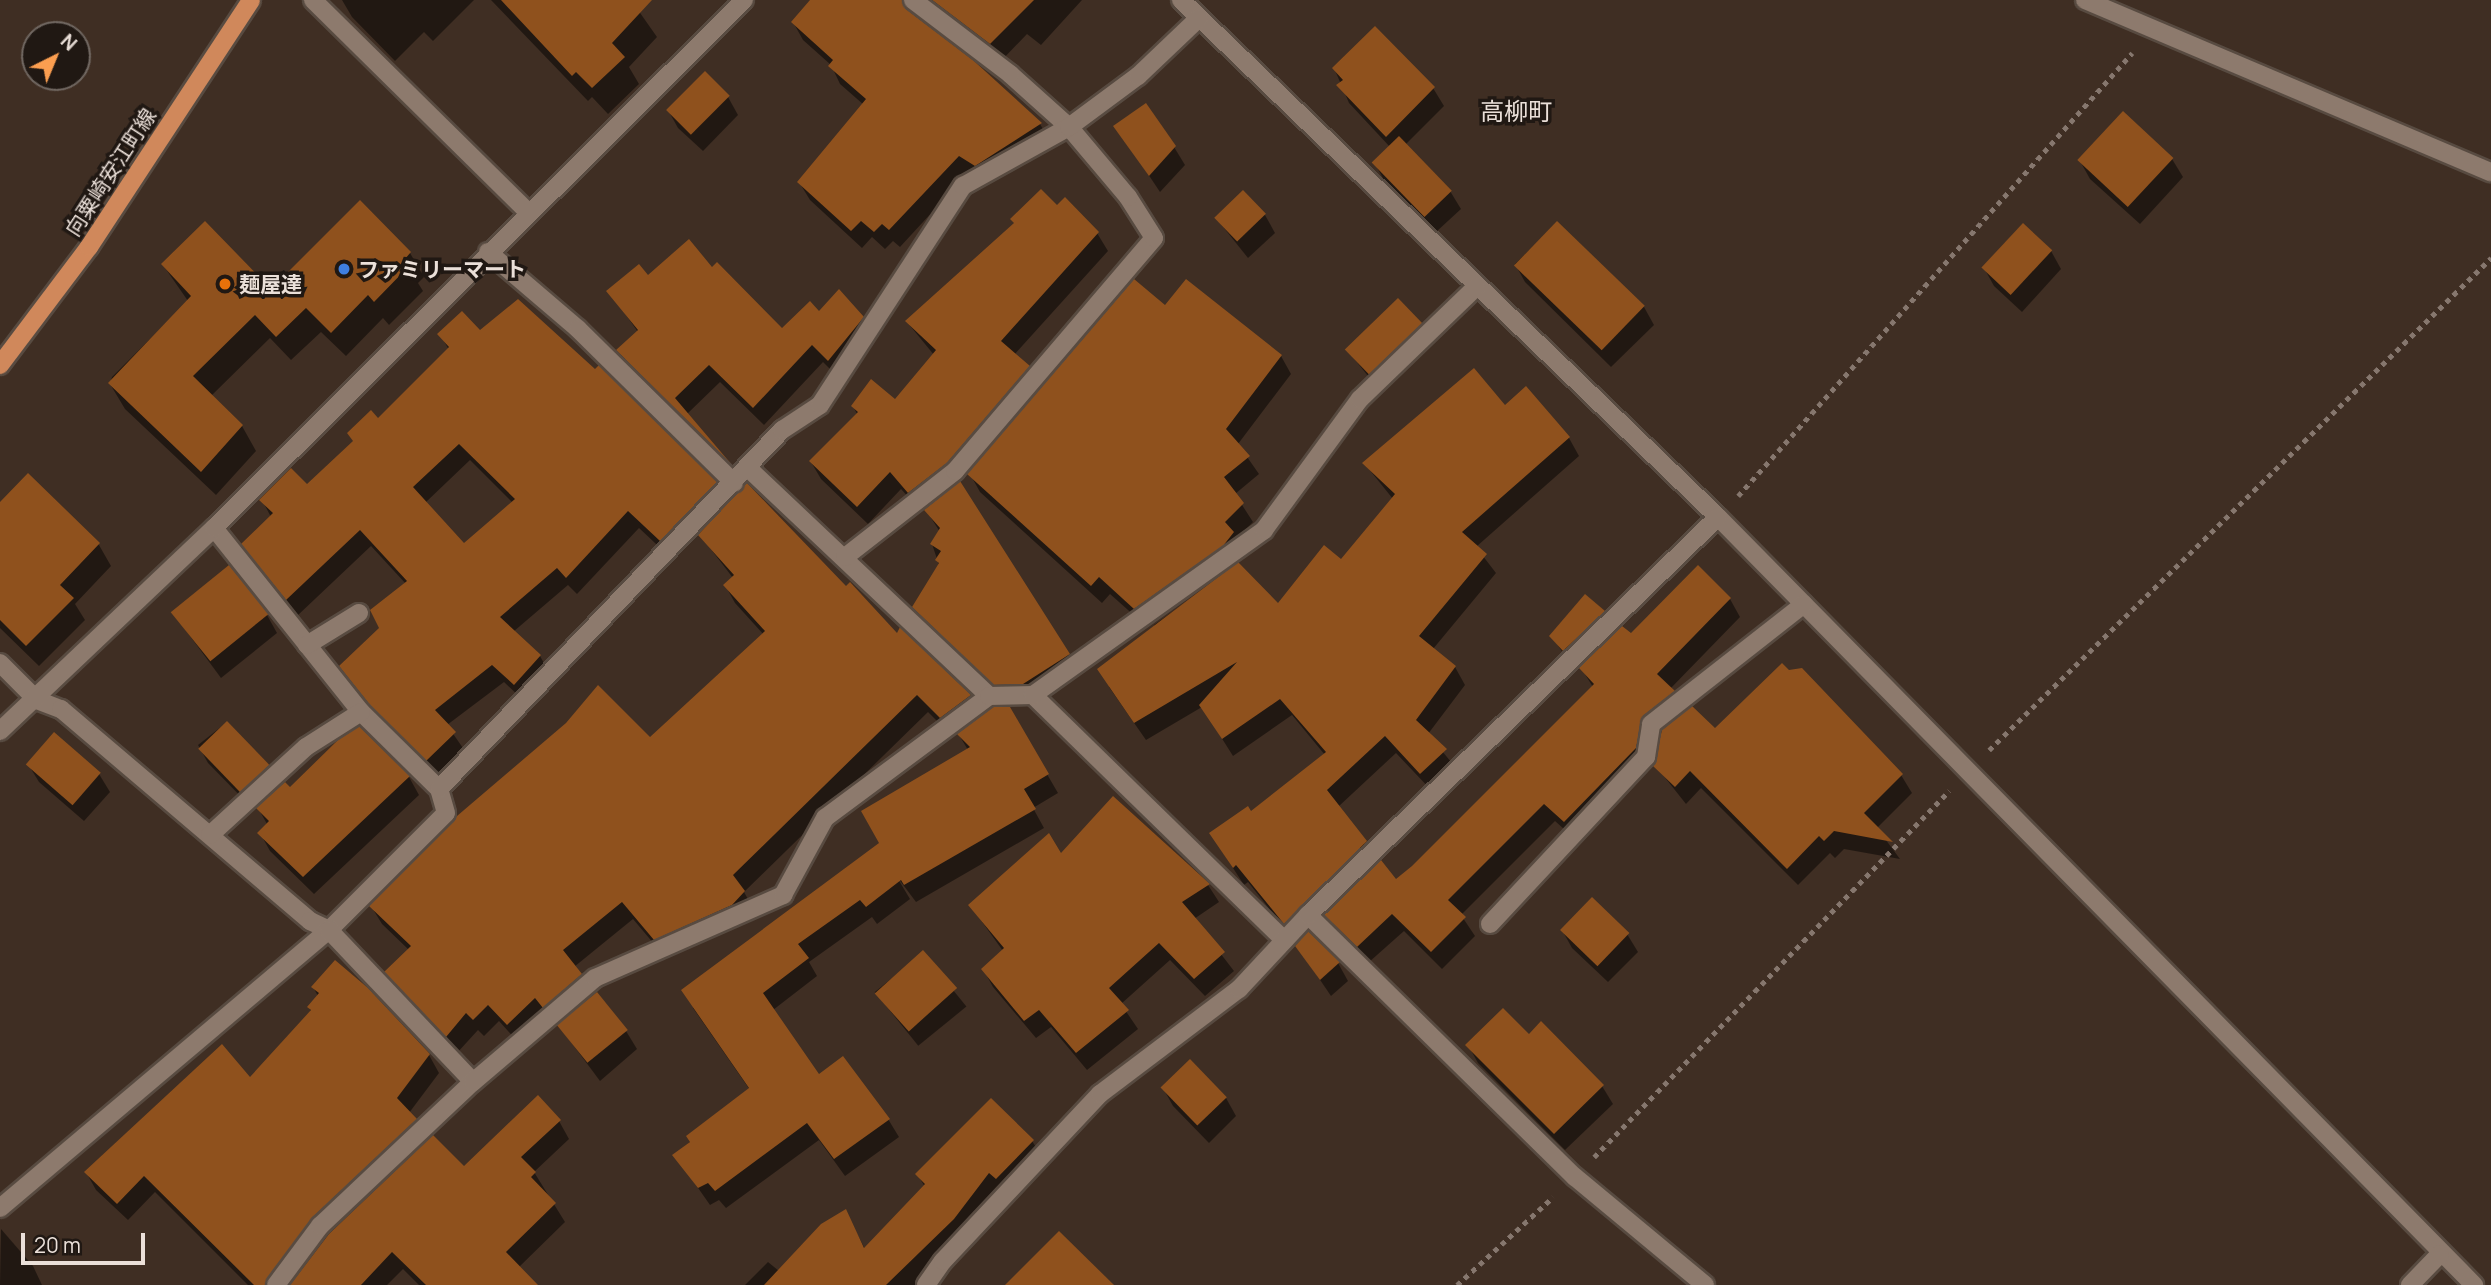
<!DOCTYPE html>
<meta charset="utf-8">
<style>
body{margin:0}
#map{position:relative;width:2491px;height:1285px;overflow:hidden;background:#3f2e23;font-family:Manrope,"Noto Sans JP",sans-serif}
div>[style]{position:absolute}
.shadow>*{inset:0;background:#0007;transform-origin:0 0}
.building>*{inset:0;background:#8f511d;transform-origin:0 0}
.path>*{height:4.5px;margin-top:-2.25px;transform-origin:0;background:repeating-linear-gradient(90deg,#86776e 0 5px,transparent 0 10px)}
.roads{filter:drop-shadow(2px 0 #584b41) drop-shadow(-2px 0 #584b41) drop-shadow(0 2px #584b41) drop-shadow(0 -2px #584b41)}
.minor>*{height:18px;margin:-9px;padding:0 9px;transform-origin:9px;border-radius:9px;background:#8d7a6d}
.major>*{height:18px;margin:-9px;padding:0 9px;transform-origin:9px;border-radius:9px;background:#d0885b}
.dots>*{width:19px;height:19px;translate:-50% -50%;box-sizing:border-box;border:4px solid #201813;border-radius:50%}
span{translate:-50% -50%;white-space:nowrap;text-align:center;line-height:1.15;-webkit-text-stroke:7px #201813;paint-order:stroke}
.street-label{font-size:21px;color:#ebe0d9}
.poi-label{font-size:21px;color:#ebe0d9;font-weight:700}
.left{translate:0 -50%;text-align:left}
.quarter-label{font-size:24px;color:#ebe0d9}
.north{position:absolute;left:21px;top:21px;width:70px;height:70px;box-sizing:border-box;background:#201813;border:2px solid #716862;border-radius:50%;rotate:43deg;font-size:19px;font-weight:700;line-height:28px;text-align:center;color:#ebe0d9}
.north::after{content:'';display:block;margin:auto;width:24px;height:32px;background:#fb9e50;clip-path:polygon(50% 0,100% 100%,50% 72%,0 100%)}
.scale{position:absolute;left:21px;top:1233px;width:124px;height:32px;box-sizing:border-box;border:4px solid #ebe0d9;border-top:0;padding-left:9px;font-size:21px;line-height:24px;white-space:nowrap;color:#ebe0d9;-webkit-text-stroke:5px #201813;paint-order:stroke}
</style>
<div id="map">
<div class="shadow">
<i style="clip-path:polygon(342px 0,474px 0,433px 41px,424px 32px,395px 61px,352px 17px)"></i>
<i style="clip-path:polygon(491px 0,631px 0,657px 37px,629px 67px,639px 84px,608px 114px,592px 97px,588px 101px)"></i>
<i style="clip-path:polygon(811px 0,898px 0,1040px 124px,1050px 141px,986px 183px,969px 172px,900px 247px,893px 241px,885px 249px,872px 237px,862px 248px,810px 200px,799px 182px,864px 105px,840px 84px,831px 65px,803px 40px,793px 22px)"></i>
<i style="clip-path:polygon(929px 0,1082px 0,1041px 45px,1027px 34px,1001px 61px,935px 11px)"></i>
<i style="clip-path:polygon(1334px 68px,1433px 88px,1444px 106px,1405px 145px,1450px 191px,1461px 209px,1436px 232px,1384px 180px,1374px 162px,1390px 147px,1349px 103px)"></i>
<i style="clip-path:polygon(728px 97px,738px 115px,703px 151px,678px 128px,668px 110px)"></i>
<i style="clip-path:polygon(1116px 126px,1174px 147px,1185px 165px,1160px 192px)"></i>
<i style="clip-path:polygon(2172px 159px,2183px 177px,2140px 224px,2090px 179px,2080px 161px)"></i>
<i style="clip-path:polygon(1265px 215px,1275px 233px,1248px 258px,1216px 218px)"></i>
<i style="clip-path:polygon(1557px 223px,1644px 307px,1654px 325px,1611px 367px,1525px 282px,1515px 264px)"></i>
<i style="clip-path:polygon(1097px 233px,1108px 251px,1014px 355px,1039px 385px,957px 481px,920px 510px,901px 489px,868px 524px,821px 479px,811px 462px,857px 414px,853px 406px,895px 402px,934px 355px,907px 322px)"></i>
<i style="clip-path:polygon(2051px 251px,2061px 269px,2022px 312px,1994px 286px,1984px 268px)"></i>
<i style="clip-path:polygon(410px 253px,424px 277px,418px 283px,423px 291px,389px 325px,383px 318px,346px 356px,321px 332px,291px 360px,270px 338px,211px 396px,242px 426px,256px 451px,216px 495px,125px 409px,110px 384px,112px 377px,188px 301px,163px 265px,271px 291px)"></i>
<i style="clip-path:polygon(evenodd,712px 270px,782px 331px,820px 313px,863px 318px,873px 336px,839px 378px,823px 362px,764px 425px,720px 382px,686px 415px,735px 474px,628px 368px,618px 350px,638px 332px,609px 291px,648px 277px,712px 270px,626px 358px,703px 436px,624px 360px,626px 358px)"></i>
<i style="clip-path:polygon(1186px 282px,1281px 356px,1291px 374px,1238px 444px,1259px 474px,1235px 494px,1253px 522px,1236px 539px,1243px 551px,1146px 626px,1110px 594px,1102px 603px,980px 492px,970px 474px,1166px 307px)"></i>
<i style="clip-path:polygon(1398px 301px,1431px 342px,1380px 391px,1348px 351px)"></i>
<i style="clip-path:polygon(evenodd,479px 333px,715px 483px,726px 501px,671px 558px,639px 528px,577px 594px,568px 585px,513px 632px,540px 656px,550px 674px,525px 702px,504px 682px,447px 725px,465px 751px,438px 777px,382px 722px,341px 666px,381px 629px,406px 584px,371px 546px,297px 616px,243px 544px,271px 517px,262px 500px,307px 487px,449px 350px,440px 334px,479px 333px,470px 460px,513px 503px,464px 545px,425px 503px,470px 460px)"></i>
<i style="clip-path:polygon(1505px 408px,1569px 438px,1579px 456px,1476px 547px,1496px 573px,1433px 649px,1455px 667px,1465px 685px,1428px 734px,1456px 768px,1431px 790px,1396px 753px,1338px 807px,1376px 860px,1295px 941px,1248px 882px,1244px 885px,1211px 834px,1250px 813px,1325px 755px,1292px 715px,1233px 756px,1202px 707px,1146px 740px,1109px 687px,1157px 630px,1154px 625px,1238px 565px,1278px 606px,1341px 561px,1393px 499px,1364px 463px)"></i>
<i style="clip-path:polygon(28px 475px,99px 545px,111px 566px,75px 604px,85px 620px,39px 666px,0 628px,0 503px)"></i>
<i style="clip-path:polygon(960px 484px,1069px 655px,1079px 673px,1005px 702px,924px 625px,914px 607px,939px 565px,932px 544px,940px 532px,926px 510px)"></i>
<i style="clip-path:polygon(700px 535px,846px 589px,897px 636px,900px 630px,970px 696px,980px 714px,951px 735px,928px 712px,744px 892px,754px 910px,742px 923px,665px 957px,633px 919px,574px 967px,591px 993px,518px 1042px,499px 1021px,484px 1036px,478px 1030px,457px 1053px,397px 990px,387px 972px,409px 950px,382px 924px,371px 906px,649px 739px,764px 635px,735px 603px,725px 585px,733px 578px)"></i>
<i style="clip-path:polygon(1730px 599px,1740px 617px,1670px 689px,1684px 710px,1653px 734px,1575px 839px,1555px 821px,1461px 915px,1475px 936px,1442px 969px,1404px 931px,1368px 963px,1337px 933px,1326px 915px,1396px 881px,1413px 867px,1593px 687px,1581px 668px,1631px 635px)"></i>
<i style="clip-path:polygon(1603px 612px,1614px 630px,1574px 668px,1551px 636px)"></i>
<i style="clip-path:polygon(173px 613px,267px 615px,277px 633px,221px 678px)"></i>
<i style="clip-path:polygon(1009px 709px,1058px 793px,1033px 808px,1044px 828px,916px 902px,895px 874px,910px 899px,877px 924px,872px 917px,809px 962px,817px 976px,773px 1010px,819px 1076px,888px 1119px,899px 1137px,845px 1176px,819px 1140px,726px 1208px,719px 1200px,710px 1205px,675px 1155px,750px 1090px,693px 1008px,882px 843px,968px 750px,959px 735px)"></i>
<i style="clip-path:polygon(226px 723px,268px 766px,278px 784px,252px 808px,208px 763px,198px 745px)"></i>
<i style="clip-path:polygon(1715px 731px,1901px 775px,1912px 793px,1877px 828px,1900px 859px,1844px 849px,1835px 858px,1830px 853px,1798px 885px,1701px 788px,1686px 804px,1655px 765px)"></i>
<i style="clip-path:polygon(28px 764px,99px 774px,110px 792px,84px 821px,39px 782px)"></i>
<i style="clip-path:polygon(409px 777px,419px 795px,314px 894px,270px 851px,260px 833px,267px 824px,258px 808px)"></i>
<i style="clip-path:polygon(1060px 856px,1208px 885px,1219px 902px,1194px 919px,1234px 971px,1205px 996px,1170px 960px,1121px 1004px,1138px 1029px,1087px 1070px,1051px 1027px,1036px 1038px,993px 987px,983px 969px,1003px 951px,970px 905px)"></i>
<i style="clip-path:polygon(1562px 930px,1627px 934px,1638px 952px,1608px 982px,1572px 948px)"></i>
<i style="clip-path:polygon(1297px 946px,1338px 963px,1348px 981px,1331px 996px)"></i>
<i style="left:923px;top:953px;width:69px;height:62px;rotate:51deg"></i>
<i style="clip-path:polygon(313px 987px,429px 1055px,439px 1073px,409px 1113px,426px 1138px,269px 1285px,248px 1285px,155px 1192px,128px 1220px,96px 1190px,86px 1172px,250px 1079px,311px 1012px,309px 1007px,318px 996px)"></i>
<i style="clip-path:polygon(559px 1026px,626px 1031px,637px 1049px,600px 1081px)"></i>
<i style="clip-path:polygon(1529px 1037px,1602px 1086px,1613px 1104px,1565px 1150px,1478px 1063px,1468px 1045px)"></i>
<i style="clip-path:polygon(1163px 1088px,1226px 1098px,1236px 1116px,1209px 1143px,1173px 1106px)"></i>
<i style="clip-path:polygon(559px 1121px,569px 1139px,534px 1172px,565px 1222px,517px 1269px,531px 1285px,419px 1285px,403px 1269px,387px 1285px,321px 1285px,464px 1168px)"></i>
<i style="clip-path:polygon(1032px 1141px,1043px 1158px,915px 1285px,745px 1285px,768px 1262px,779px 1271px,845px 1211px,865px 1249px,925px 1187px,917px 1174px)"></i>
<i style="clip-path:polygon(1px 1229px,33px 1266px,42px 1285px,0 1285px)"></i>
</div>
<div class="building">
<i style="clip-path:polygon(501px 0,652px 0,612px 43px,625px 57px,592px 88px,576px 72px,572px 76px)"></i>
<i style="clip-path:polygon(810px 0,902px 0,906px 9px,974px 61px,1042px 123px,975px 166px,959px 156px,889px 230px,882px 224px,874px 232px,861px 221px,851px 231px,797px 182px,866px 99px,828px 66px,833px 60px,791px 22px)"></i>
<i style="clip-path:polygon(932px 0,1034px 0,990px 44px)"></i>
<i style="clip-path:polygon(1375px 26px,1435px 87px,1386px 137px,1336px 85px,1343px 80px,1332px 68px)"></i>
<i style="left:705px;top:71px;width:35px;height:55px;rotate:45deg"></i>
<i style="clip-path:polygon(1146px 103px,1176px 146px,1149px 176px,1113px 126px)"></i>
<i style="left:2123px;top:111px;width:69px;height:67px;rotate:43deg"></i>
<i style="left:1399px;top:136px;width:76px;height:38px;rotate:46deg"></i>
<i style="clip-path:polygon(1041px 189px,1057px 205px,1065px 197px,1099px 232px,1001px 341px,1030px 366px,947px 463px,908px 493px,890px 472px,857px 507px,809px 461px,858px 412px,851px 406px,871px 379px,895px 399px,936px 350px,905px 321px,1014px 223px,1010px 219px)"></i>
<i style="left:1243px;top:190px;width:33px;height:40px;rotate:46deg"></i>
<i style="clip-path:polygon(360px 200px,411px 252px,404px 260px,410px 265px,374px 302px,368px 295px,331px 333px,306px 308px,276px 337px,255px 315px,193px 376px,243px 425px,201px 472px,108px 383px,191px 296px,161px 264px,205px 221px,271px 289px)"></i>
<i style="left:1557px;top:221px;width:122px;height:62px;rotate:44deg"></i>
<i style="left:2023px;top:223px;width:40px;height:61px;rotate:43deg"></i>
<i style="clip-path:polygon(689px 239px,712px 267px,717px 262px,782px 328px,810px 301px,819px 311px,839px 289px,864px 317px,828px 361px,812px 345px,753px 408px,709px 365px,675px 398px,732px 465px,616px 350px,638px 330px,606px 291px,639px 264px,648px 275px)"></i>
<i style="clip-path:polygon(1134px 279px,1165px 305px,1186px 279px,1282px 355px,1226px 429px,1250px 456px,1224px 477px,1244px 503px,1225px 522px,1234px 532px,1223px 546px,1134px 609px,1099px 577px,1091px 586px,967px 474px)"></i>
<i style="left:1398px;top:298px;width:35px;height:74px;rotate:46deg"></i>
<i style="clip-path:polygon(evenodd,518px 299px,595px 369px,599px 365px,717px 482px,660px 541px,628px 511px,566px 578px,557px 568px,500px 617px,541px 655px,514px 685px,492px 665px,435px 710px,456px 732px,426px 761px,369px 704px,339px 666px,379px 628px,370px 610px,407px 581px,360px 530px,286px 600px,241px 544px,273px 513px,259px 500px,291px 468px,307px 484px,353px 441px,347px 433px,371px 410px,378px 418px,449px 347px,437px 334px,462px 311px,480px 330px,518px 299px,459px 444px,515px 499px,464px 543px,413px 487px,459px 444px)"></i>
<i style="clip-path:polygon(1474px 368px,1505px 405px,1526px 386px,1570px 437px,1462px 532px,1487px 554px,1419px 636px,1456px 666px,1416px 720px,1447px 749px,1420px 774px,1385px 736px,1327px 790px,1367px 841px,1284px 924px,1236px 865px,1233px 868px,1209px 833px,1248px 806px,1251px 811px,1326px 752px,1280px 699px,1222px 739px,1199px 705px,1237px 662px,1134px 723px,1097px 669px,1238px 562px,1278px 603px,1324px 545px,1341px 559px,1395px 494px,1362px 463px)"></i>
<i style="clip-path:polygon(28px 473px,100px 543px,60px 585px,74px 598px,26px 646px,0 620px,0 502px)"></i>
<i style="clip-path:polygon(960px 481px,1070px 654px,1023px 684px,993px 685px,912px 607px,939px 563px,935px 560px,941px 551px,930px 544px,940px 528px,924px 510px)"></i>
<i style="clip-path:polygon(747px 483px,846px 586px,850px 582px,897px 633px,900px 627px,971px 695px,940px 718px,917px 695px,733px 875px,745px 891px,732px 905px,654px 940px,622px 902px,563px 950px,582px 974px,543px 1008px,535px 998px,507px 1025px,488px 1005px,473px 1020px,466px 1013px,446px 1037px,384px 972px,411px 946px,369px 906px,457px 816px,566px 723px,598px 685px,650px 737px,765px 631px,723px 585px,734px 575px,698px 535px)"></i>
<i style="left:229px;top:565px;width:63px;height:75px;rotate:51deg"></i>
<i style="clip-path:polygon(1698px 565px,1731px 598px,1657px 674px,1675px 691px,1643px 716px,1636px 748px,1564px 822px,1544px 804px,1448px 900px,1466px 917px,1431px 952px,1392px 914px,1357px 947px,1324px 915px,1381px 860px,1396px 879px,1412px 866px,1594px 684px,1579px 668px,1622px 626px,1631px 633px)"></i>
<i style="clip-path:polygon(1585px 594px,1605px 611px,1563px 651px,1549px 636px)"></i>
<i style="clip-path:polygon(1782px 663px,1789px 670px,1802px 668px,1903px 774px,1864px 813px,1893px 842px,1834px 831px,1824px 841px,1819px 836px,1787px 869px,1690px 771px,1675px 787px,1653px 766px,1662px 730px,1692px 706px,1715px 728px)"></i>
<i style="clip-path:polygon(993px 707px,1010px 707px,1049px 774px,1024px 789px,1036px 809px,904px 885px,901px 880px,866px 907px,860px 900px,798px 944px,809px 958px,763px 993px,819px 1074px,843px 1056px,890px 1119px,834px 1159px,807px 1123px,715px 1191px,708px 1183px,698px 1188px,672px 1155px,690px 1142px,686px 1136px,749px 1088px,681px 990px,879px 843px,861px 811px,970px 747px,957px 734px)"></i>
<i style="left:227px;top:721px;width:61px;height:40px;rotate:46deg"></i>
<i style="clip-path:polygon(359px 726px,410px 776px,303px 877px,257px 833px,269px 821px,256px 808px,285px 782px,290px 787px,338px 740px)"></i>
<i style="left:54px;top:732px;width:62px;height:43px;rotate:41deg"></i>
<i style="clip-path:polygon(1113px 796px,1210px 884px,1182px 902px,1225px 952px,1194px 979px,1159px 943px,1109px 988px,1129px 1010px,1076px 1053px,1039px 1010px,1024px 1021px,981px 969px,1004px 948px,968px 905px,1049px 833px,1061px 853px)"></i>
<i style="left:1592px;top:897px;width:52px;height:46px;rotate:44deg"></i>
<i style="clip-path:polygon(1308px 931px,1340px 962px,1320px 980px,1295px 946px)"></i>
<i style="left:923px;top:950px;width:51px;height:65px;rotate:48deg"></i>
<i style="clip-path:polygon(335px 960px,368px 988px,430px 1054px,397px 1098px,417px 1119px,312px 1218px,265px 1285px,254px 1285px,144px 1176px,117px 1204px,84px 1172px,222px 1044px,250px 1077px,311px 1010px,307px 1007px,319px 993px,311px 987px)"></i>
<i style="left:597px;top:992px;width:49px;height:52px;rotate:51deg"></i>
<i style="clip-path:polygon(1503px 1008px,1529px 1034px,1541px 1021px,1604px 1085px,1554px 1134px,1465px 1045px)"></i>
<i style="left:1190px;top:1059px;width:53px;height:41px;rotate:46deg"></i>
<i style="clip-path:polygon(538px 1095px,561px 1120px,521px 1157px,536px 1172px,531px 1177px,556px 1203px,506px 1252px,538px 1285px,426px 1285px,392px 1252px,361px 1285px,290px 1285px,329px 1234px,433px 1135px,464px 1166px)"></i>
<i style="clip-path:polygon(991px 1098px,1034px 1140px,996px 1179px,989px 1173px,954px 1219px,886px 1285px,764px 1285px,821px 1224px,846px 1209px,864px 1248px,925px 1184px,915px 1174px)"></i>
<i style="clip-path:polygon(1059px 1231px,1114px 1285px,1005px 1285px)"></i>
</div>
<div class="path">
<i style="left:1738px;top:496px;width:593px;rotate:-48.35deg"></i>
<i style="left:1989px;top:750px;width:703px;rotate:-44.42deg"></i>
<i style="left:1594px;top:1157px;width:510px;rotate:-45.87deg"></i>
<i style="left:1457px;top:1285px;width:130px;rotate:-42.5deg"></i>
</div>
<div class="roads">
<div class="minor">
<i style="left:313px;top:0;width:302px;rotate:44.6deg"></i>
<i style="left:1181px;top:0;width:745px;rotate:43.91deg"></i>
<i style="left:1718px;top:517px;width:1078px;rotate:45.45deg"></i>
<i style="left:2085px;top:0;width:441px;rotate:23deg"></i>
<i style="left:488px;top:252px;width:118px;rotate:40.5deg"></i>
<i style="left:578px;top:329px;width:219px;rotate:44.6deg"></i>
<i style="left:748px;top:468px;width:332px;rotate:43.4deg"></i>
<i style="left:214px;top:528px;width:236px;rotate:51.4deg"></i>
<i style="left:361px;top:712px;width:110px;rotate:44.6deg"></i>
<i style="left:845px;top:557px;width:140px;rotate:-38deg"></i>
<i style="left:955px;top:471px;width:306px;rotate:-49.5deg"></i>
<i style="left:1154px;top:238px;width:49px;rotate:-122.4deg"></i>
<i style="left:1128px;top:197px;width:92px;rotate:-130.1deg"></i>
<i style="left:1069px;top:127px;width:79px;rotate:-138.1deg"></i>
<i style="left:1010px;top:74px;width:122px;rotate:-142.7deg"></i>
<i style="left:307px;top:645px;width:61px;rotate:-31.6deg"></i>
<i style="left:0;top:663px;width:52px;rotate:45deg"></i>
<i style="left:37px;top:700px;width:26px;rotate:21deg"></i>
<i style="left:61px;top:709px;width:327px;rotate:40.4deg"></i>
<i style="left:310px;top:921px;width:21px;rotate:25deg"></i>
<i style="left:329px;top:930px;width:165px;rotate:-45deg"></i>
<i style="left:446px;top:813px;width:25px;rotate:-106deg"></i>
<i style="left:439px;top:789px;width:497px;rotate:-46.3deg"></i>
<i style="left:782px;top:430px;width:45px;rotate:-33.3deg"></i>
<i style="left:820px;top:405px;width:262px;rotate:-56.9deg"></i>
<i style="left:963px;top:186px;width:121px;rotate:-29.1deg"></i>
<i style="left:1069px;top:127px;width:86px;rotate:-36.5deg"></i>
<i style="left:1138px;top:76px;width:84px;rotate:-43.6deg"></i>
<i style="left:1033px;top:695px;width:351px;rotate:44.3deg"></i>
<i style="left:0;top:731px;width:295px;rotate:-43.5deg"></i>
<i style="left:214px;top:528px;width:748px;rotate:-44.89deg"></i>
<i style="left:210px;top:835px;width:130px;rotate:-42.5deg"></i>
<i style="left:306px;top:747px;width:65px;rotate:-32.5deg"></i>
<i style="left:1308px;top:915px;width:374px;rotate:44.5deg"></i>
<i style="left:1575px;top:1177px;width:169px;rotate:39.7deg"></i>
<i style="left:1490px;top:924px;width:229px;rotate:-47deg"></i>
<i style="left:1646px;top:757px;width:33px;rotate:-81deg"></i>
<i style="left:1651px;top:724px;width:194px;rotate:-38.1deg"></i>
<i style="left:0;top:1208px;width:431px;rotate:-40.2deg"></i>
<i style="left:329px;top:930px;width:209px;rotate:46.5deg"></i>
<i style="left:276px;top:1285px;width:74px;rotate:-53.3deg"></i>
<i style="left:320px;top:1226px;width:210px;rotate:-43.3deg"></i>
<i style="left:473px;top:1082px;width:160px;rotate:-40.4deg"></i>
<i style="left:595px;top:978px;width:206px;rotate:-23.8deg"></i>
<i style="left:783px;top:895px;width:88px;rotate:-61.4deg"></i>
<i style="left:825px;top:818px;width:204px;rotate:-36.6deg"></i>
<i style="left:989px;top:696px;width:44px;rotate:-1.3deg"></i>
<i style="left:1033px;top:695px;width:284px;rotate:-35.5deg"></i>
<i style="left:1264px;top:530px;width:162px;rotate:-53.8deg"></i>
<i style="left:1360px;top:399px;width:161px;rotate:-44deg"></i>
<i style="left:926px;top:1285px;width:29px;rotate:-55deg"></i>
<i style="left:943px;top:1261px;width:229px;rotate:-46.8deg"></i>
<i style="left:1100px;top:1094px;width:174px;rotate:-37.1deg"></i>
<i style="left:1239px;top:989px;width:101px;rotate:-47deg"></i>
<i style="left:1308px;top:915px;width:571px;rotate:-44.15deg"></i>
<i style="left:2410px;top:1285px;width:43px;rotate:-45.9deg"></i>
</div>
<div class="major">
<i style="left:0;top:365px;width:148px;rotate:-53deg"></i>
<i style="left:89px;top:247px;width:295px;rotate:-56.7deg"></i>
</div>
</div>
<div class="dots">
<i style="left:344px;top:269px;background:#3f7fe0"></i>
<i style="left:225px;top:284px;background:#e8710a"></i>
</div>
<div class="street-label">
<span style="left:110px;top:172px;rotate:-57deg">向粟崎安江町線</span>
</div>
<div class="poi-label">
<span class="left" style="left:358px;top:269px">ファミリーマート</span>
<span class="left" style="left:239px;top:284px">麺屋達</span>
</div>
<div class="quarter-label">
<span style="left:1516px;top:111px">高柳町</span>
</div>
<div class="north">N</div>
<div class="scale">20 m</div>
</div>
